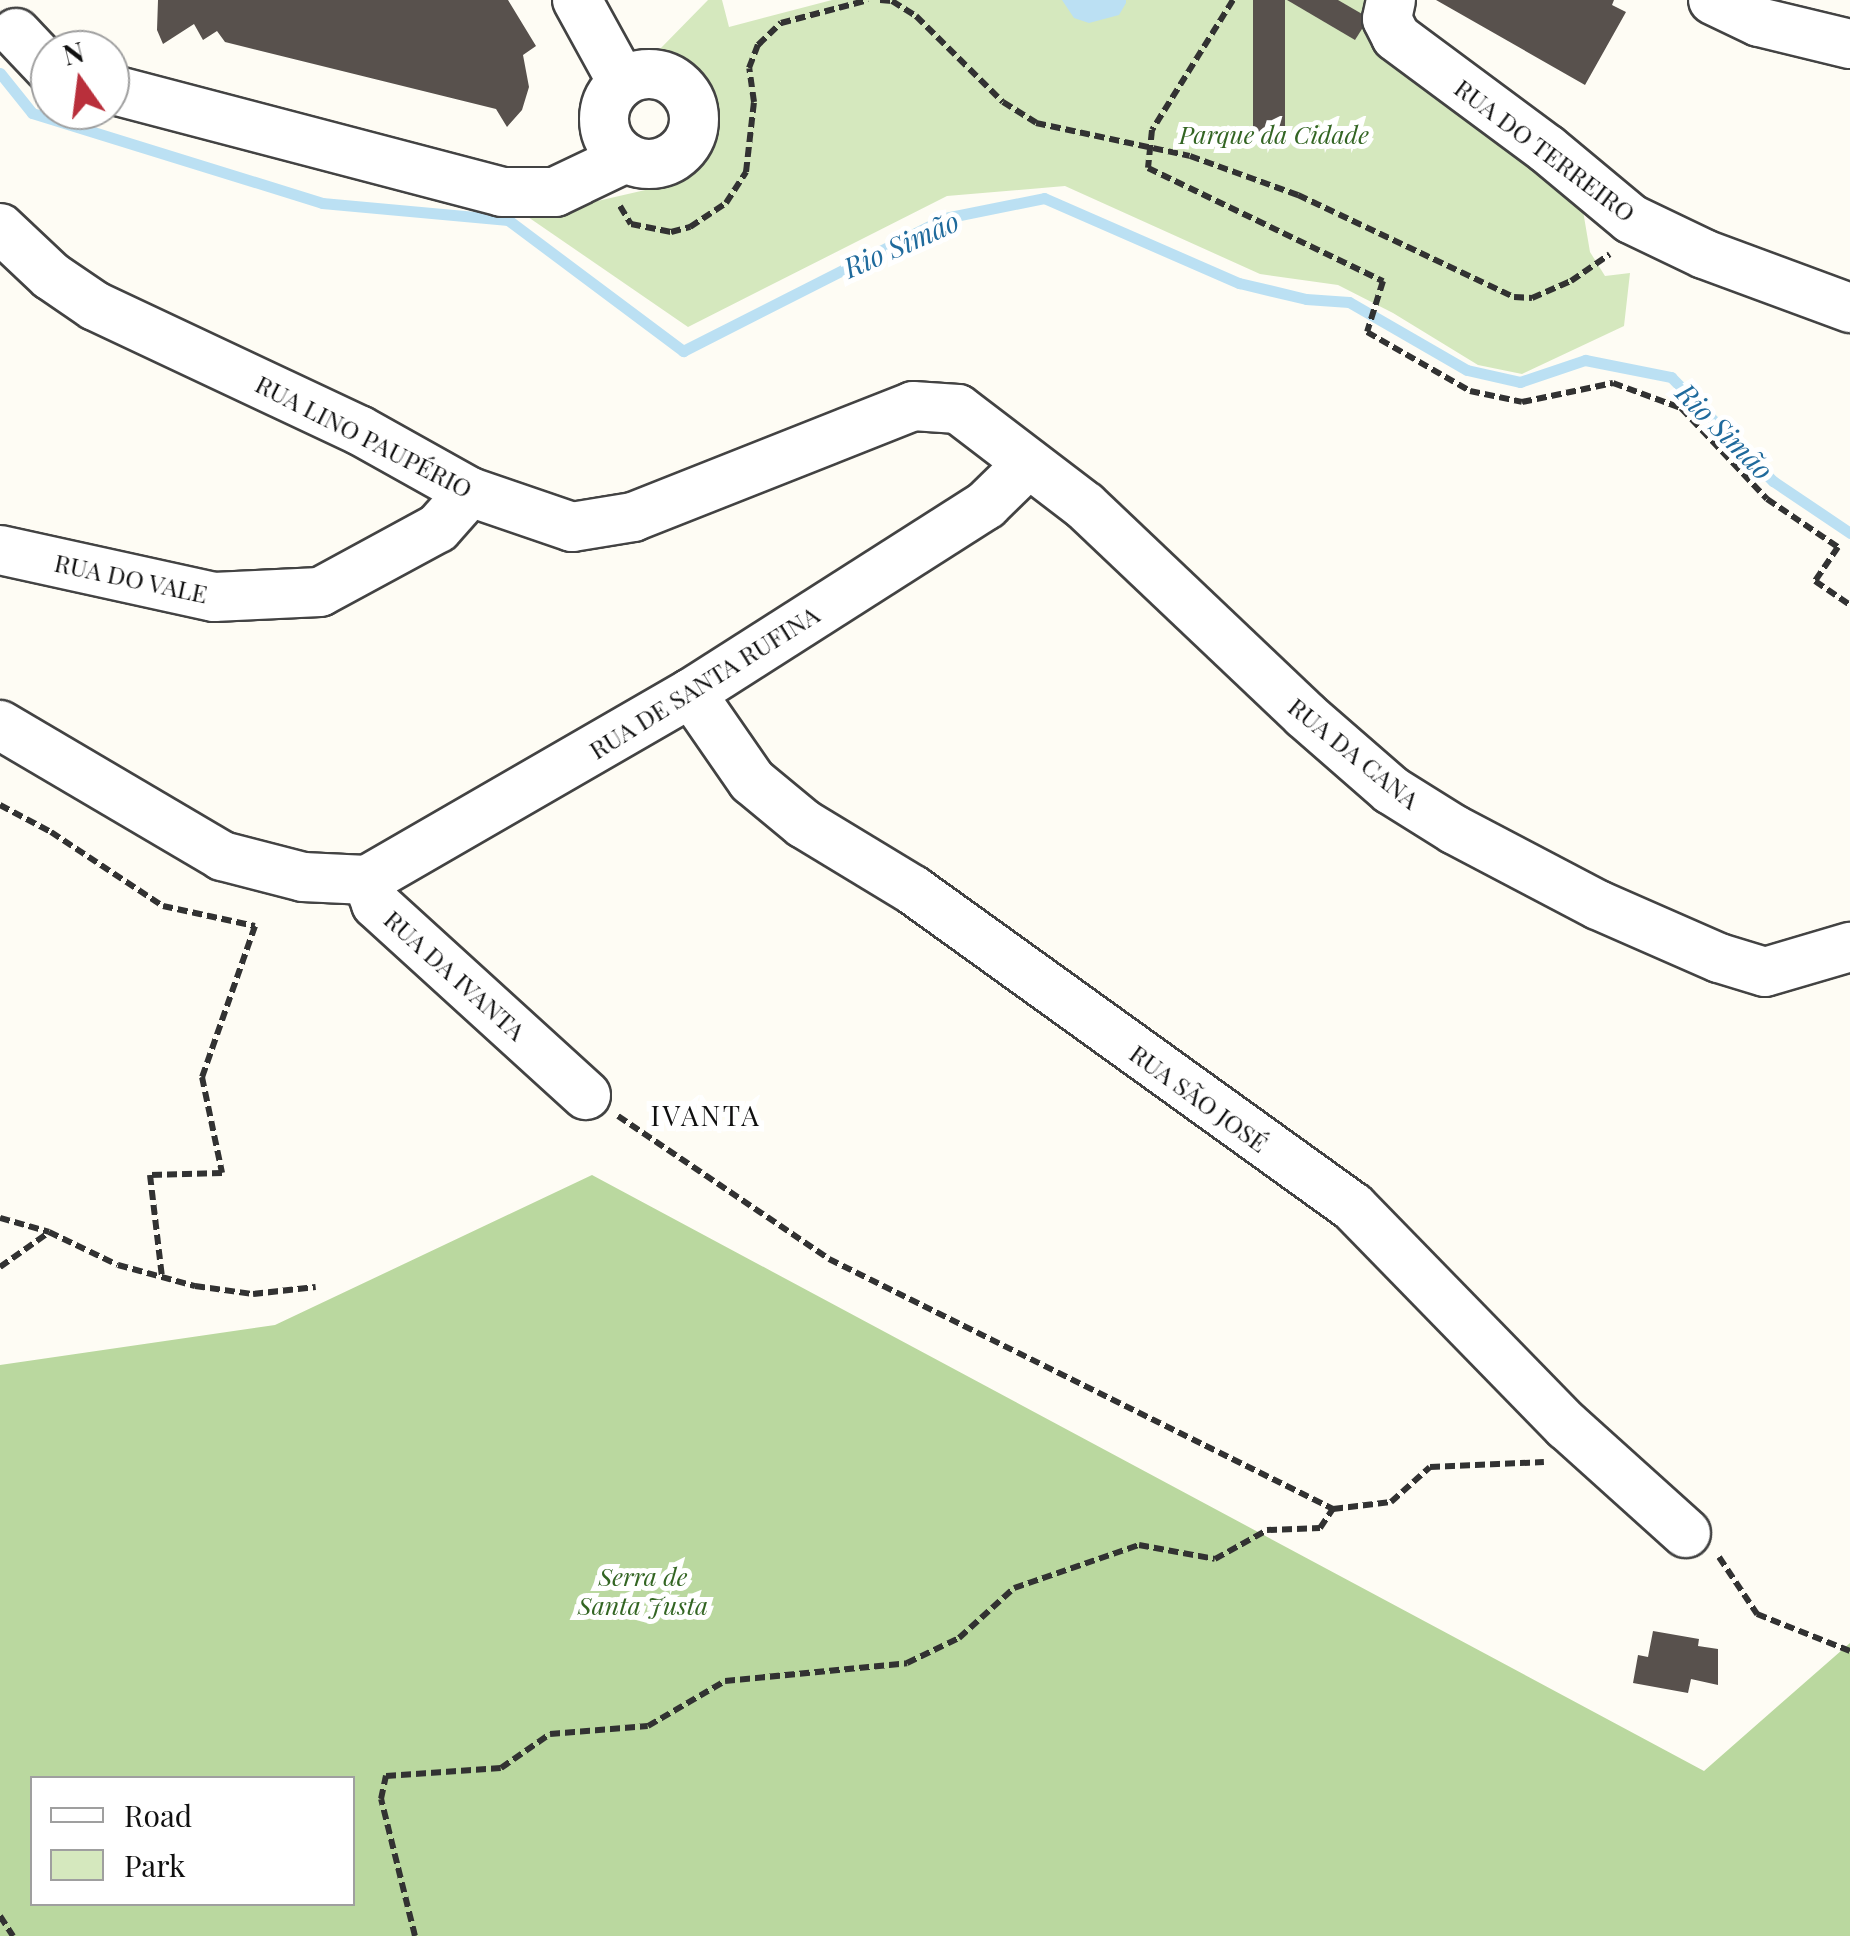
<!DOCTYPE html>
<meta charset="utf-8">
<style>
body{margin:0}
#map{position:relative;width:1850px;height:1936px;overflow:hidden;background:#fefcf4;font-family:"Playfair Display",serif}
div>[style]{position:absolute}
.green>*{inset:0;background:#d5e8be}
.forest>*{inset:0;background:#bad89f}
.water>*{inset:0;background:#bbe0f3}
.stream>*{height:11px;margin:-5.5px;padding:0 5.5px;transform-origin:5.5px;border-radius:5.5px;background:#bbe0f3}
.building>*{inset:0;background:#58514d;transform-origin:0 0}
.path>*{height:6px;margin-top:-3px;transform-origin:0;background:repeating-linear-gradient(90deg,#323232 0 10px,transparent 0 15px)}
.roads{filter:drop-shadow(2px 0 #434343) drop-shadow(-2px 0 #434343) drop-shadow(0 2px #434343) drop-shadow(0 -2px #434343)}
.minor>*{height:48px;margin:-24px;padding:0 24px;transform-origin:24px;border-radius:24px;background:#fff}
.minor>.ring{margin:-24px;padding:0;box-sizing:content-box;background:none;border:48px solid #fff;border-radius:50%}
span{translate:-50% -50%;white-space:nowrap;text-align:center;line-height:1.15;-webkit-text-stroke:10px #fff;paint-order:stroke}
.park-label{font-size:25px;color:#336523;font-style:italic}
.street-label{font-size:25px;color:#101010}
.water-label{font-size:28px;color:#1f6a9c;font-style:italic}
.neighbourhood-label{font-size:28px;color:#101010;letter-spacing:2.5px}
.legend{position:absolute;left:30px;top:1776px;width:325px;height:130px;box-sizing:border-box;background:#fff;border:2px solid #9f9f9f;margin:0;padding:12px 18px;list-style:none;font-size:30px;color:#101010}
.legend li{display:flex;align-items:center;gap:20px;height:50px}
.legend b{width:50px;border:2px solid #9f9f9f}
.north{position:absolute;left:30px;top:30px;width:100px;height:100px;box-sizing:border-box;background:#fff;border:2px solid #9f9f9f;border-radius:50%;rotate:346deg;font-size:28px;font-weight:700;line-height:40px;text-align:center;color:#101010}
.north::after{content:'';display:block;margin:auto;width:35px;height:45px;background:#b92f3b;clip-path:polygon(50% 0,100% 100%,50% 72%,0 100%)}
</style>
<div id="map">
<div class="green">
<i style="clip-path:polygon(708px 0,722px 0,729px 27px,832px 0,1368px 0,1362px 11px,1369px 18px,1581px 199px,1590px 252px,1605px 276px,1630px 273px,1624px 326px,1522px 374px,1478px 365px,1393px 313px,1338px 285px,1260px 274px,1065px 186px,947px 196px,688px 327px,528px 217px,667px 185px,691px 174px,708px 154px,717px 129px,716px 102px,704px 78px,684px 60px,658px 51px)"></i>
</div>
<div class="forest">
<i style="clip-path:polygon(evenodd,592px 1175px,1704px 1771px,1850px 1643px,1850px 1936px,0 1936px,0 1365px,275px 1325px,592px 1175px,32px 1778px,352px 1778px,352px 1904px,32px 1904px,32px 1778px)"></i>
</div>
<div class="water">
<i style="clip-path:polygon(1062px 0,1126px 0,1126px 3px,1119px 15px,1089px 23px,1074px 18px)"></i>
</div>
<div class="stream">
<i style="left:0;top:73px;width:51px;rotate:51.3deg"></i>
<i style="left:32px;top:113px;width:304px;rotate:17.2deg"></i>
<i style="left:322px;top:203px;width:187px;rotate:5.2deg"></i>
<i style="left:508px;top:220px;width:219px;rotate:36.8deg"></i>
<i style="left:683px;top:351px;width:294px;rotate:-26.9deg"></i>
<i style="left:945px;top:218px;width:101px;rotate:-11.4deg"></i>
<i style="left:1044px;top:198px;width:213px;rotate:23.6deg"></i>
<i style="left:1239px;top:283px;width:69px;rotate:13.4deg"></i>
<i style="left:1306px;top:299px;width:43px;rotate:4deg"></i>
<i style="left:1349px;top:302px;width:136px;rotate:30deg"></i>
<i style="left:1467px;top:370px;width:54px;rotate:12.8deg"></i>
<i style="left:1520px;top:382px;width:69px;rotate:-18.7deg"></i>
<i style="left:1585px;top:360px;width:88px;rotate:11.2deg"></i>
<i style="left:1671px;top:377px;width:146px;rotate:45.6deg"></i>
<i style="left:1773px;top:481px;width:93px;rotate:34deg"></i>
</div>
<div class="building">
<i style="clip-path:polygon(158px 0,508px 0,536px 46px,523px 55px,529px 87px,522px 110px,507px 127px,496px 109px,225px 42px,217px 31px,203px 40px,194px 24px,163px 44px,157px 30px)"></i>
<i style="left:1253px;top:0;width:32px;height:137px"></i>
<i style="clip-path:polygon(1287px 0,1338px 0,1369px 18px,1355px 40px)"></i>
<i style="clip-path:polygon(1436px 0,1614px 0,1612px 5px,1626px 12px,1585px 85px)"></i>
<i style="clip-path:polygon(1653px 1631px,1699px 1639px,1698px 1646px,1718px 1649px,1718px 1685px,1691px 1679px,1688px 1693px,1633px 1683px,1638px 1655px,1648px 1657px)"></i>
</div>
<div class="path">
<i style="left:880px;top:0;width:12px;rotate:5deg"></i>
<i style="left:892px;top:1px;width:28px;rotate:32deg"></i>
<i style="left:916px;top:16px;width:122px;rotate:44.7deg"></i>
<i style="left:1003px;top:102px;width:39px;rotate:32deg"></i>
<i style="left:1036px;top:123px;width:157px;rotate:12.1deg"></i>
<i style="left:1190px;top:156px;width:115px;rotate:19.9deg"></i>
<i style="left:1298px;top:195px;width:239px;rotate:25.3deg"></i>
<i style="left:1514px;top:297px;width:18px;rotate:3deg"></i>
<i style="left:1532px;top:298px;width:43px;rotate:-23.6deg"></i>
<i style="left:1571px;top:281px;width:47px;rotate:-34.7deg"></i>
<i style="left:1233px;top:0;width:153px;rotate:121.9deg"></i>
<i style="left:1152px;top:130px;width:38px;rotate:96deg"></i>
<i style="left:1148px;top:168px;width:261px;rotate:25.7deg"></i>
<i style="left:1383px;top:281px;width:53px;rotate:107.4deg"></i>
<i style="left:1367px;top:332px;width:119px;rotate:29.8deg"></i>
<i style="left:1470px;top:391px;width:53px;rotate:11.9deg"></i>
<i style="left:1522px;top:402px;width:93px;rotate:-11.8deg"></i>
<i style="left:1613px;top:383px;width:72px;rotate:20.2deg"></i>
<i style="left:1681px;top:408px;width:125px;rotate:46.6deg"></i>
<i style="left:1767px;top:499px;width:86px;rotate:34.1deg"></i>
<i style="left:1838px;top:547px;width:41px;rotate:124.1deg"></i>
<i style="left:1815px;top:581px;width:42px;rotate:34.4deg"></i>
<i style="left:620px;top:206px;width:21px;rotate:59deg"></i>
<i style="left:631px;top:224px;width:41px;rotate:11.3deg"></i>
<i style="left:671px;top:232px;width:20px;rotate:-15deg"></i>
<i style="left:690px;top:227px;width:43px;rotate:-33.7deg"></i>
<i style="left:726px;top:203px;width:37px;rotate:-57deg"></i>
<i style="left:746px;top:172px;width:70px;rotate:-83.5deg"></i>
<i style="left:754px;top:102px;width:34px;rotate:-98deg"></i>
<i style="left:749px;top:68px;width:25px;rotate:-69deg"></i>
<i style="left:758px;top:45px;width:32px;rotate:-44deg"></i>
<i style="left:781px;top:23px;width:90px;rotate:-14.8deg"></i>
<i style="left:0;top:805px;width:58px;rotate:27.9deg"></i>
<i style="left:51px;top:832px;width:134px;rotate:33.5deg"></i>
<i style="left:163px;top:906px;width:94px;rotate:12.3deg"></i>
<i style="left:255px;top:926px;width:160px;rotate:109.3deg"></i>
<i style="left:202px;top:1077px;width:98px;rotate:78.2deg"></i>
<i style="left:222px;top:1173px;width:72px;rotate:178.4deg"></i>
<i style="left:150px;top:1175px;width:103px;rotate:83.3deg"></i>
<i style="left:618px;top:1116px;width:255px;rotate:34.1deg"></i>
<i style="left:829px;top:1259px;width:563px;rotate:26.38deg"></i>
<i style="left:1333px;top:1509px;width:58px;rotate:-6.9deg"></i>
<i style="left:1391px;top:1502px;width:52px;rotate:-41.9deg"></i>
<i style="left:1430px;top:1467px;width:114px;rotate:-2.5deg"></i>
<i style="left:0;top:1218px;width:51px;rotate:15.9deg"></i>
<i style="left:49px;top:1232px;width:76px;rotate:25.6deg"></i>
<i style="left:118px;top:1265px;width:80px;rotate:15.3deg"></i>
<i style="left:195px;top:1286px;width:59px;rotate:7.9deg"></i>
<i style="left:253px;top:1294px;width:63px;rotate:-6.3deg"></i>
<i style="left:0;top:1267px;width:59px;rotate:-35.3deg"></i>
<i style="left:1719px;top:1557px;width:69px;rotate:56.3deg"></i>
<i style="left:1757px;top:1614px;width:100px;rotate:21.7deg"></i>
<i style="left:0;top:1916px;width:24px;rotate:57deg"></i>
<i style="left:415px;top:1936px;width:141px;rotate:-103.9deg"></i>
<i style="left:381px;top:1799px;width:24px;rotate:-78deg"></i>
<i style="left:386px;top:1776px;width:115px;rotate:-4deg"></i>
<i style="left:501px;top:1768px;width:60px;rotate:-34.8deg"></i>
<i style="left:550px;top:1734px;width:98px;rotate:-4.7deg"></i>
<i style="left:648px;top:1726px;width:89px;rotate:-30.3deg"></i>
<i style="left:725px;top:1681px;width:183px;rotate:-5.6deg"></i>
<i style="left:907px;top:1663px;width:58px;rotate:-25.7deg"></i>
<i style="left:959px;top:1638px;width:74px;rotate:-42.3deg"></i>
<i style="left:1014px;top:1588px;width:132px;rotate:-19deg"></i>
<i style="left:1139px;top:1545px;width:77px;rotate:10.4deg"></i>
<i style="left:1215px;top:1559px;width:60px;rotate:-29.1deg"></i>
<i style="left:1267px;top:1530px;width:53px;rotate:-2.2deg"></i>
<i style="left:1320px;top:1528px;width:23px;rotate:-56deg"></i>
</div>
<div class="roads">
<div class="minor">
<i style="left:577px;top:0;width:94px;rotate:61.2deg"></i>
<i style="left:1391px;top:0;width:19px;rotate:102deg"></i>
<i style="left:1387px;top:19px;width:20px;rotate:63deg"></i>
<i style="left:1396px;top:37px;width:188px;rotate:36.6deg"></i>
<i style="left:1547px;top:149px;width:109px;rotate:39.8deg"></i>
<i style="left:1631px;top:219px;width:81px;rotate:25.6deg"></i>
<i style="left:1704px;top:254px;width:156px;rotate:20.3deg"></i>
<i style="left:1713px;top:0;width:51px;rotate:25.6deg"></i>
<i style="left:1759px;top:22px;width:94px;rotate:13.6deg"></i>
<i style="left:16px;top:33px;width:50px;rotate:46.6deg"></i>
<i class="ring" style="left:604px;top:74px;width:42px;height:42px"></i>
<i style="left:110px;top:89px;width:405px;rotate:14.7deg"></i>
<i style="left:502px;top:192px;width:53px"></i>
<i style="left:555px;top:192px;width:79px;rotate:-25.6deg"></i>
<i style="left:0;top:228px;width:70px;rotate:43.3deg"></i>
<i style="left:51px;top:276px;width:53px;rotate:34.3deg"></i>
<i style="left:95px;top:306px;width:292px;rotate:25.2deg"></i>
<i style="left:359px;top:430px;width:127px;rotate:29.2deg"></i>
<i style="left:470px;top:492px;width:108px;rotate:18.9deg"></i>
<i style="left:572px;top:527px;width:62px;rotate:-9.3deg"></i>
<i style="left:633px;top:517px;width:301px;rotate:-21.6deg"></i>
<i style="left:913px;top:406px;width:45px;rotate:3.8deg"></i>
<i style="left:958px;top:409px;width:160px;rotate:37.4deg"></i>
<i style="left:1085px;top:506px;width:303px;rotate:43.5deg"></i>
<i style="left:1305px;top:715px;width:114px;rotate:41.1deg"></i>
<i style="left:1391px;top:790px;width:75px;rotate:32deg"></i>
<i style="left:1455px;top:830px;width:161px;rotate:27.7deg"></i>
<i style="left:1598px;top:905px;width:132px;rotate:23.7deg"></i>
<i style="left:1719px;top:958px;width:48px;rotate:16.9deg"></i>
<i style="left:1765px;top:972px;width:89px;rotate:-16.4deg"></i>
<i style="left:0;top:550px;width:219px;rotate:12.4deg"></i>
<i style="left:214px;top:597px;width:106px;rotate:-2.7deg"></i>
<i style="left:320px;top:592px;width:134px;rotate:-28.5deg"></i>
<i style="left:438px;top:528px;width:48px;rotate:-48.4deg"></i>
<i style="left:691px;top:693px;width:107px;rotate:55.3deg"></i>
<i style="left:752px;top:781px;width:67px;rotate:39.6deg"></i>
<i style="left:804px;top:824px;width:127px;rotate:31.2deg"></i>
<i style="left:913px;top:890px;width:542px;rotate:35.77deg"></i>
<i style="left:1353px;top:1207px;width:306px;rotate:45.7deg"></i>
<i style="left:1567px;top:1426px;width:160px;rotate:42deg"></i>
<i style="left:0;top:725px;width:258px;rotate:30.5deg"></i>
<i style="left:222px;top:856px;width:84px;rotate:14.5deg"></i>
<i style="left:303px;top:877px;width:64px;rotate:2.7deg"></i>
<i style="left:367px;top:880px;width:374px;rotate:-30deg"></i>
<i style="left:691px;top:693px;width:350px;rotate:-32.5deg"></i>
<i style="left:986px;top:505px;width:59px;rotate:-44.3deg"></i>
<i style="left:367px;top:880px;width:26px;rotate:69deg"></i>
<i style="left:376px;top:904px;width:284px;rotate:42.3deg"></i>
</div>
</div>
<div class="park-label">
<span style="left:1274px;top:134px">Parque da Cidade</span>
<span style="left:643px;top:1591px">Serra de<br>Santa Justa</span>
</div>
<div class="street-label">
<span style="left:1545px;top:150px;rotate:37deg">RUA DO TERREIRO</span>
<span style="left:364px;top:436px;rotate:27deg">RUA LINO PAUPÉRIO</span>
<span style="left:131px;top:578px;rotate:12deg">RUA DO VALE</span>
<span style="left:704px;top:682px;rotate:-32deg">RUA DE SANTA RUFINA</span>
<span style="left:1354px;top:753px;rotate:39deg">RUA DA CANA</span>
<span style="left:455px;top:975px;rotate:42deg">RUA DA IVANTA</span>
<span style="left:1199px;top:1098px;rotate:36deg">RUA SÃO JOSÉ</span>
</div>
<div class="water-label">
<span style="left:901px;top:244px;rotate:-24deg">Rio Simão</span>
<span style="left:1725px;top:431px;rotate:45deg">Rio Simão</span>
</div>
<div class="neighbourhood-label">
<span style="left:706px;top:1115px">IVANTA</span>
</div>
<ul class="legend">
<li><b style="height:12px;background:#fff"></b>Road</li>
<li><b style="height:28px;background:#d5e8be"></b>Park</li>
</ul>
<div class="north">N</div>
</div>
